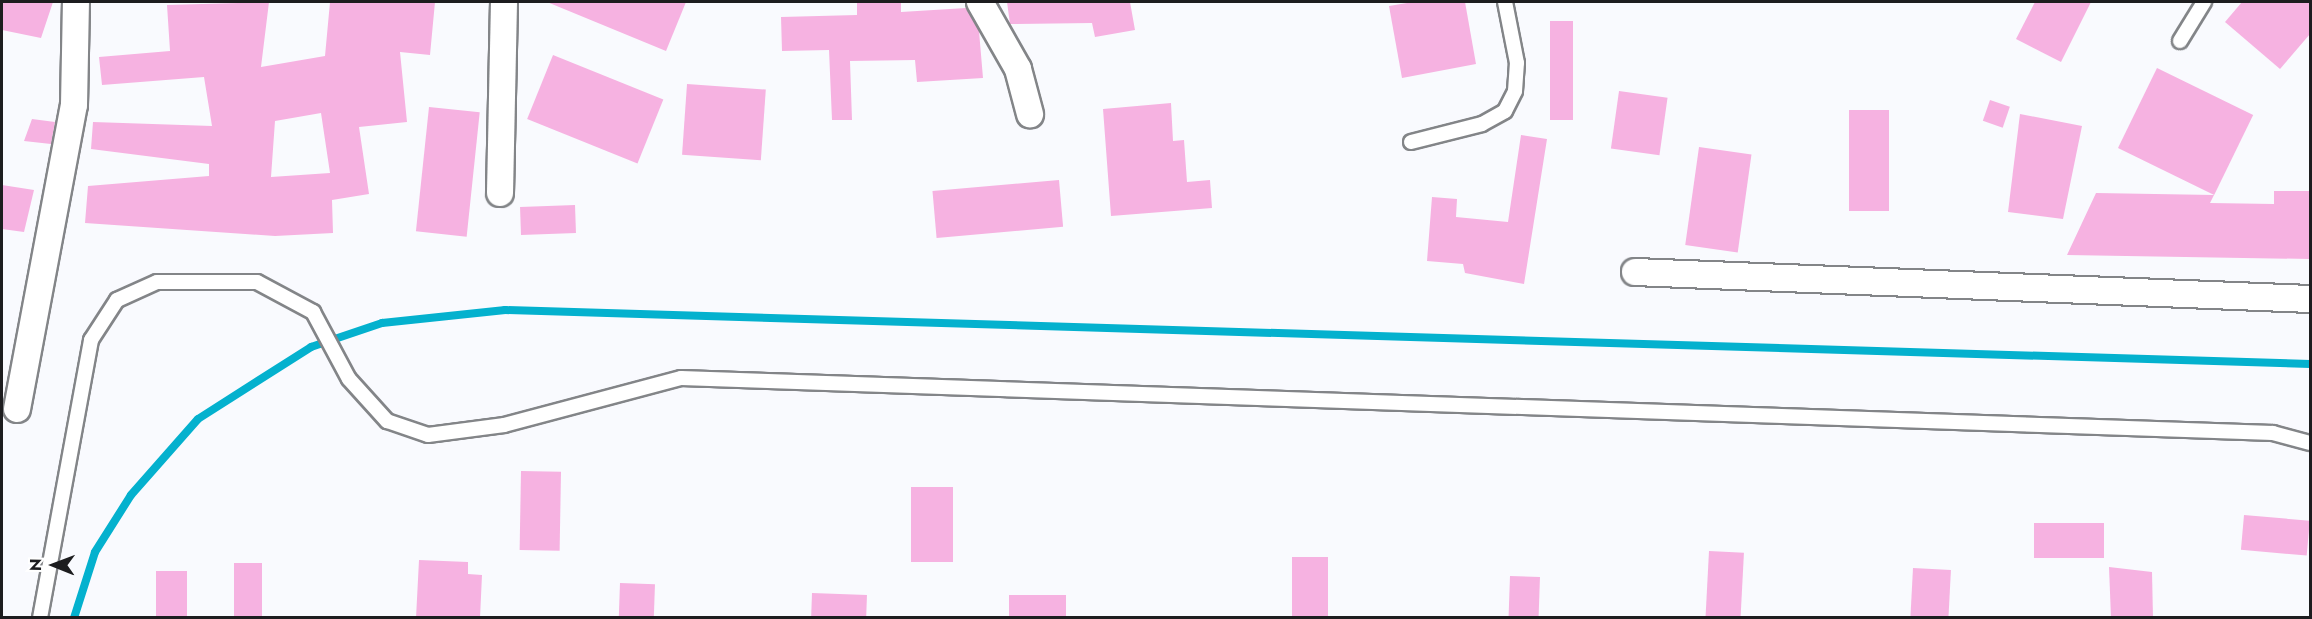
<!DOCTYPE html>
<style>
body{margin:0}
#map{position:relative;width:2312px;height:619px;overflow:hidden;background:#f9fafe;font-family:Jost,sans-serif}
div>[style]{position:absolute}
.stream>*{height:8px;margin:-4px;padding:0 4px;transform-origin:4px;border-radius:4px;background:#04b1ce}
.building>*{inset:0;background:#f6b2e1;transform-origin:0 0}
.roads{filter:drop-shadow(2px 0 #838588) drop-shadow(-2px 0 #838588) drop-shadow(0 2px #838588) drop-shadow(0 -2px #838588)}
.service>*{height:14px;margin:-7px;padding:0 7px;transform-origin:7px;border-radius:7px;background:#fff}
.minor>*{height:26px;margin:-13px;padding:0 13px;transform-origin:13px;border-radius:13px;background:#fff}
span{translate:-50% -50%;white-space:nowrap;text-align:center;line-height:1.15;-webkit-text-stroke:4.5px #fff;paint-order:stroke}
.frame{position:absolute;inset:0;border:3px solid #1d1d1f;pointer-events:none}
.north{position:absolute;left:24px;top:535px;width:60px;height:60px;-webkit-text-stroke:4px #fff;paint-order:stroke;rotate:271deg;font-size:16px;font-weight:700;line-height:24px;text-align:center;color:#1d1d1f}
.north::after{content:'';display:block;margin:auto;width:21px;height:27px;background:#1d1d1f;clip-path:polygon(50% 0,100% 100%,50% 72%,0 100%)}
</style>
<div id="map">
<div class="stream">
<i style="left:74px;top:618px;width:69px;rotate:-72.3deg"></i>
<i style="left:95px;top:552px;width:67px;rotate:-57.7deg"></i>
<i style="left:131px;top:495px;width:101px;rotate:-48.6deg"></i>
<i style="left:198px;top:419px;width:134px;rotate:-32.5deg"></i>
<i style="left:311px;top:347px;width:75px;rotate:-18.7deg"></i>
<i style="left:382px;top:323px;width:124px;rotate:-6deg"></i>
<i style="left:505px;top:310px;width:1806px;rotate:1.71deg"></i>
</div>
<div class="building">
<i style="clip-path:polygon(2px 2px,53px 2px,41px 38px,2px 30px)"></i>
<i style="clip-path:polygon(evenodd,269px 2px,261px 67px,325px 56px,330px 2px,435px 2px,430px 55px,400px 52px,407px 122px,359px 127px,369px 194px,332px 200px,333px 233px,275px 236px,85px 223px,88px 186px,209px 176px,209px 164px,91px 149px,93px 122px,212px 126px,204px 77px,102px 85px,99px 57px,170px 51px,167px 5px,269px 2px,321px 113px,330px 173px,271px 177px,275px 121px,321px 113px)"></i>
<i style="clip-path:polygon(547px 2px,686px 2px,666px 51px)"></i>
<i style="clip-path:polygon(857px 2px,901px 2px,901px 12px,966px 8px,979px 31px,983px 78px,917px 82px,915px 60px,850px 61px,852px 120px,832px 120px,829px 50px,782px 51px,781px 17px,857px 15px)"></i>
<i style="clip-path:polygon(1007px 2px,1130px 2px,1135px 30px,1095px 37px,1092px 23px,1010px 24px)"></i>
<i style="clip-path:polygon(1413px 2px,1465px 2px,1476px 64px,1402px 78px,1389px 6px)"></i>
<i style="clip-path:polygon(2035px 2px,2091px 2px,2061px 62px,2016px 39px)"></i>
<i style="clip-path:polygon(2242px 2px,2310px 2px,2310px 34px,2280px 69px,2225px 22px)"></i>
<i style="left:1573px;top:21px;width:99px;height:23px;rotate:90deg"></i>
<i style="left:553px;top:55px;width:119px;height:69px;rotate:22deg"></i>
<i style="left:2157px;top:68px;width:107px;height:89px;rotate:26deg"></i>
<i style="left:687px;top:84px;width:79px;height:71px;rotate:4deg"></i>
<i style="left:1619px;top:91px;width:49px;height:58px;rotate:8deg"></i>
<i style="left:1990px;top:100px;width:21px;height:22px;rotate:19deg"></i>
<i style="clip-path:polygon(1171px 103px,1173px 141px,1184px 140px,1187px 182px,1210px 180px,1212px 208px,1111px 216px,1103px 109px)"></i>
<i style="left:429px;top:107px;width:51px;height:125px;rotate:6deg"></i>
<i style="left:1849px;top:110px;width:40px;height:101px"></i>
<i style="clip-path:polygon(2020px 114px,2082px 126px,2063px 219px,2008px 212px)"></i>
<i style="clip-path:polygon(32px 119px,55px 122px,51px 144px,24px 141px)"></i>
<i style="clip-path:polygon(1521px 135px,1547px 139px,1524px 284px,1465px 273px,1463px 264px,1427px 261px,1432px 197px,1457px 199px,1456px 217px,1508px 222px)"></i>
<i style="left:1699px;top:147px;width:53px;height:99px;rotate:8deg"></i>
<i style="left:1059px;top:180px;width:47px;height:127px;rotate:85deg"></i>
<i style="clip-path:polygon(2px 185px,34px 190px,24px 232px,2px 229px)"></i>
<i style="clip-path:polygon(2274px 191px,2310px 191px,2310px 259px,2067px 255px,2096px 193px,2214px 195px,2210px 203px,2274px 204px)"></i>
<i style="left:575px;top:205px;width:28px;height:55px;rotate:88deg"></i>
<i style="left:521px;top:471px;width:40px;height:79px;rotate:1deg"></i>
<i style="left:911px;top:487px;width:42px;height:75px"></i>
<i style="left:2244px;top:515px;width:66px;height:35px;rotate:5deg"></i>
<i style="left:2034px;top:523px;width:70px;height:35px"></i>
<i style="left:1709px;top:551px;width:35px;height:67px;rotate:3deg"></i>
<i style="left:1292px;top:557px;width:36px;height:61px"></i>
<i style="clip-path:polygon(419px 560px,468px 562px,468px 574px,482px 575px,480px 618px,416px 618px)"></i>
<i style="left:234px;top:563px;width:28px;height:55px"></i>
<i style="clip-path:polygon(2109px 567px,2152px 572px,2153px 618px,2111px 618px)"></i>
<i style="left:1913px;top:568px;width:38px;height:50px;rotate:3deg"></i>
<i style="left:156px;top:571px;width:31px;height:47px"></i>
<i style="left:1510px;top:576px;width:30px;height:42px;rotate:2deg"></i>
<i style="left:620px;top:583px;width:35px;height:35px;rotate:2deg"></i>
<i style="left:812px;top:593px;width:55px;height:25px;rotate:2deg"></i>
<i style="left:1009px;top:595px;width:57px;height:23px"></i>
</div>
<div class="roads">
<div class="service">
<i style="left:2180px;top:41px;width:46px;rotate:-58.4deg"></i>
<i style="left:1411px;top:142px;width:73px;rotate:-14.2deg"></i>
<i style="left:1482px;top:124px;width:26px;rotate:-29deg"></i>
<i style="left:1505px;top:111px;width:22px;rotate:-63deg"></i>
<i style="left:1515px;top:91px;width:28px;rotate:-86deg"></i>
<i style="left:1517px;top:63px;width:62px;rotate:-101.1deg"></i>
<i style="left:40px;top:618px;width:283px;rotate:-79.6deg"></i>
<i style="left:91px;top:340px;width:48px;rotate:-57deg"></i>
<i style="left:117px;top:300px;width:44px;rotate:-24.2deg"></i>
<i style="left:157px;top:282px;width:100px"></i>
<i style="left:257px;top:282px;width:64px;rotate:28.2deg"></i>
<i style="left:313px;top:312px;width:76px;rotate:61.8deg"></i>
<i style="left:349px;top:379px;width:57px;rotate:47.9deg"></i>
<i style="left:387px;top:421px;width:43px;rotate:18.9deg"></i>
<i style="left:428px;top:435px;width:77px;rotate:-7.5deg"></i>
<i style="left:504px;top:425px;width:183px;rotate:-14.9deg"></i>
<i style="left:681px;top:378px;width:1593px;rotate:1.98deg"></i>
<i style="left:2273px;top:433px;width:38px;rotate:15deg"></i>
</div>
<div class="minor">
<i style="left:980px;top:2px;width:77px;rotate:60.4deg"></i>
<i style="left:1018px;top:69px;width:47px;rotate:75.1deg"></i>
<i style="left:500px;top:193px;width:191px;rotate:-88.8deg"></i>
<i style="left:1635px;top:272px;width:676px;rotate:2.29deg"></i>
<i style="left:17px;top:409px;width:309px;rotate:-79.4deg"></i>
<i style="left:74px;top:105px;width:103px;rotate:-88.9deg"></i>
</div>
</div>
<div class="frame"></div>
<div class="north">N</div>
</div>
